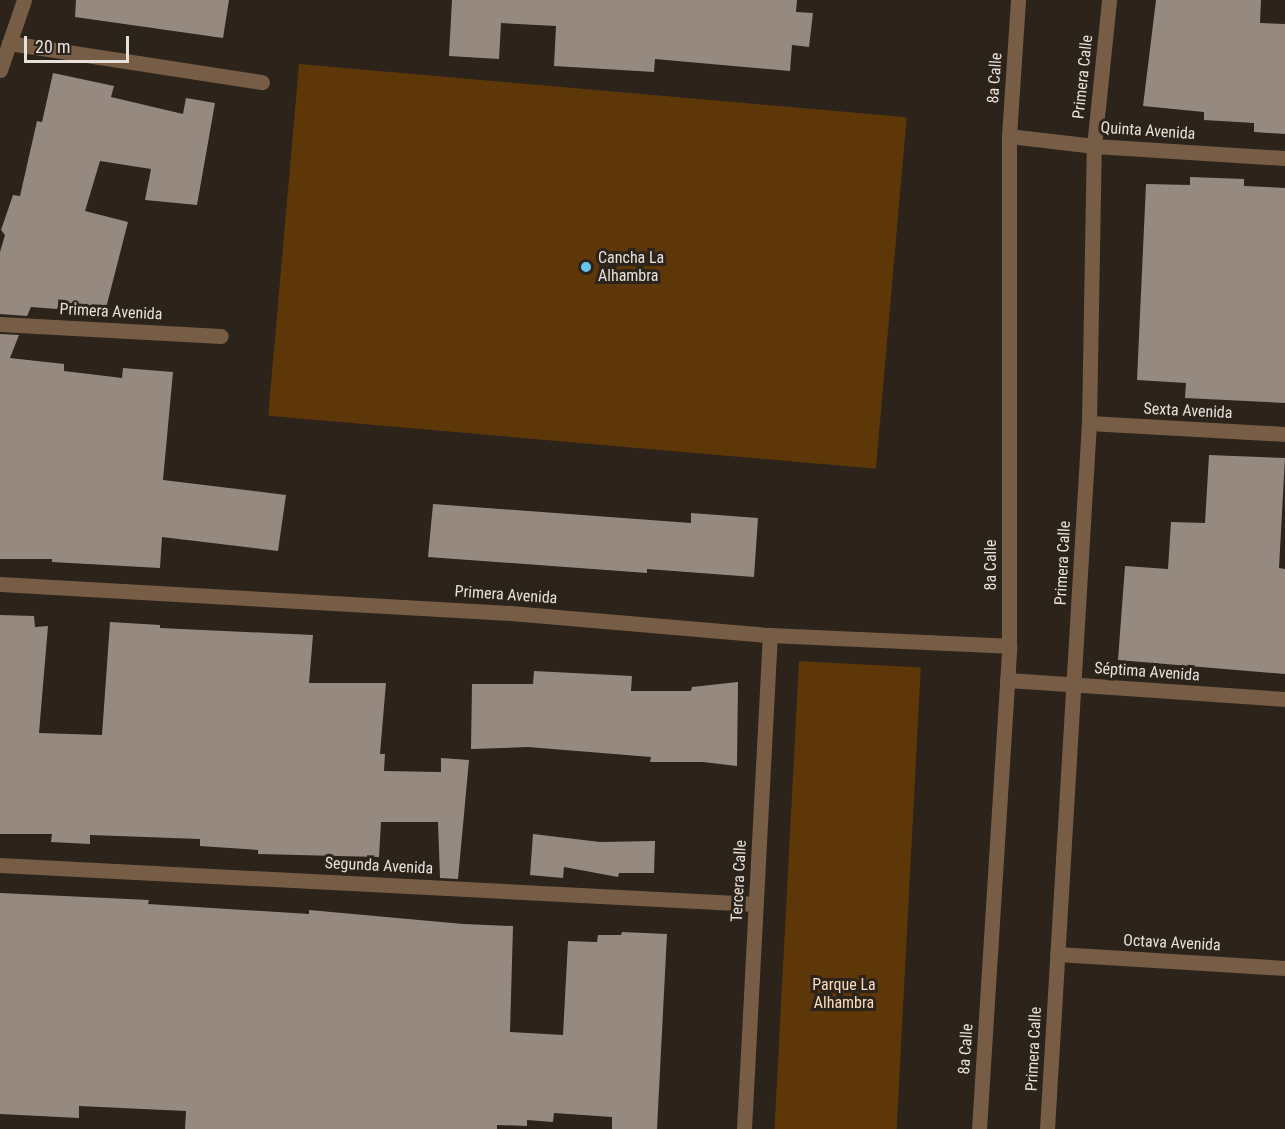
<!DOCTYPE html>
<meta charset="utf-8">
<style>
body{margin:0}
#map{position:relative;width:1285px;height:1129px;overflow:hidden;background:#2c231b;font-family:"Roboto Condensed",sans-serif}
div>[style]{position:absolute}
.green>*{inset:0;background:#5e3709;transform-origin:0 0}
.building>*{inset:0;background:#968a80}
.minor>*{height:15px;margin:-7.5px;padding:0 7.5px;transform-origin:7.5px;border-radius:7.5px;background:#775d46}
.dots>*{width:16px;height:16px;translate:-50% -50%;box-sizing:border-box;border:3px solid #2c231b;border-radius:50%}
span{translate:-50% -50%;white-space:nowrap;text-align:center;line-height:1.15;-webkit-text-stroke:6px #2c231b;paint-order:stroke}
.street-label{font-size:16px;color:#e7e0db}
.poi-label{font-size:16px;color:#e7e0db}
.left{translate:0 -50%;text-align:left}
.park-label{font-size:16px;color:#fedcbe}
.scale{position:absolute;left:24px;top:36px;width:105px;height:27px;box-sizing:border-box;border:3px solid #e7e0db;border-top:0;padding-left:8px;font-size:18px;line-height:21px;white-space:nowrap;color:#e7e0db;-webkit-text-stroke:4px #2c231b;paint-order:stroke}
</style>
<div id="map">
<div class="green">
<i style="left:299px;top:64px;width:610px;height:353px;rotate:5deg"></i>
<i style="left:799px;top:661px;width:122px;height:469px;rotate:3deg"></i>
</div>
<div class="building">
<i style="clip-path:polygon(76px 0,229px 0,223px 38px,75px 17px)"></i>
<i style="clip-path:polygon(452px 0,797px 0,796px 12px,813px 13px,809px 47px,792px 45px,790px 71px,655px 59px,654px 72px,554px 66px,556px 26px,501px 23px,499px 59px,449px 56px)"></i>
<i style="clip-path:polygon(1156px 0,1261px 0,1260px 23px,1285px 24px,1285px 134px,1254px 132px,1254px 123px,1204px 120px,1204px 112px,1143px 106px)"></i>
<i style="clip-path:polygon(53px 73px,114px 86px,111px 97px,183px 114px,186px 98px,215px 103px,197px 205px,145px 200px,151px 169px,100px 161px,85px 211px,128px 222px,105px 312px,60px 301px,57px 309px,31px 307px,27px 316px,0 314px,0 252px,5px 235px,1px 230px,13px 195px,20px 196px,37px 121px,42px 122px)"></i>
<i style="clip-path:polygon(1190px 177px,1244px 179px,1244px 186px,1285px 188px,1285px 403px,1185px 398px,1186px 383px,1137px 380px,1146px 184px,1190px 185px)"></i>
<i style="clip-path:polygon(0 334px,19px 335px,10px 358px,64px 364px,64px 371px,122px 378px,123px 368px,173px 372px,163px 480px,286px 495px,278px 551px,162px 537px,160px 568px,52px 562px,52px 559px,0 559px)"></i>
<i style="clip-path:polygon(1209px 455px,1285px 458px,1279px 568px,1285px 569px,1285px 674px,1118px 660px,1125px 566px,1168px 569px,1171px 522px,1205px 523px)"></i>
<i style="clip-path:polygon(433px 504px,691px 523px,691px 513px,758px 518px,754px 577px,647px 569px,647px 573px,428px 557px)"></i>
<i style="clip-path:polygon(0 615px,34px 616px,35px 627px,48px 626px,39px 733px,102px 735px,110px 622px,160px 625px,160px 628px,313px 635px,309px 683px,386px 683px,380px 754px,385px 754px,384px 771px,441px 772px,441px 758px,469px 760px,458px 879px,440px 878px,438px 822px,381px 822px,379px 857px,258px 854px,258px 850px,200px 846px,200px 839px,90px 835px,90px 844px,51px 842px,52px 834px,0 834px)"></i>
<i style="clip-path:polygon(534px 671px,632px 676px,631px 691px,691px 691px,692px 687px,738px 682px,737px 766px,703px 762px,650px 762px,651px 757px,528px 747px,471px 749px,472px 684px,533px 684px)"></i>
<i style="clip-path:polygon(533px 834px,600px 842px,655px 841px,654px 873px,619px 873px,618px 877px,564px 867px,563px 878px,530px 875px)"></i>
<i style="clip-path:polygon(0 893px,149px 900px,148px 904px,309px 914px,309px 910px,463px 924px,513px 926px,510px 1032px,563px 1035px,568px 941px,597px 942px,598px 935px,621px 935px,622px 932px,667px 934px,657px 1129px,612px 1129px,612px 1117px,554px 1113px,553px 1122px,527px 1120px,527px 1126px,497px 1125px,497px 1129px,185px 1129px,186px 1111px,79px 1106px,79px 1118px,0 1114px)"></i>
</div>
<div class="minor">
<i style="left:9px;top:43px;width:256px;rotate:8.8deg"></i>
<i style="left:0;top:70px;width:74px;rotate:-71.1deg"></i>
<i style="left:1009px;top:136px;width:86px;rotate:6.7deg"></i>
<i style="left:1094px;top:146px;width:191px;rotate:3.6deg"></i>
<i style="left:0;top:324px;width:221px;rotate:3.1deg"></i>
<i style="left:1089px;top:423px;width:196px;rotate:3.2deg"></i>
<i style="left:0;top:584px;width:512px;rotate:3.25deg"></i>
<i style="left:511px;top:613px;width:260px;rotate:4.9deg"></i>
<i style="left:770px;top:635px;width:239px;rotate:2.6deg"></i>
<i style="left:1007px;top:680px;width:279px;rotate:3.9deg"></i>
<i style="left:0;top:865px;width:757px;rotate:2.95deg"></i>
<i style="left:1057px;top:954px;width:228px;rotate:3.5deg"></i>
<i style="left:744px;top:1129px;width:495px;rotate:-87deg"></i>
<i style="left:979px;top:1129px;width:484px;rotate:-86.4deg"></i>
<i style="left:1009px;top:646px;width:510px;rotate:-90deg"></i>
<i style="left:1009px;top:136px;width:136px;rotate:-86.2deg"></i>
<i style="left:1047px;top:1129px;width:707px;rotate:-86.6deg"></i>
<i style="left:1089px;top:423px;width:277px;rotate:-89deg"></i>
<i style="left:1094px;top:146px;width:147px;rotate:-84.1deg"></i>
</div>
<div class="dots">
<i style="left:586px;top:267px;background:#68c4f0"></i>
</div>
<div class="street-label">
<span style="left:1083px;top:77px;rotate:-84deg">Primera Calle</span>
<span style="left:995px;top:78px;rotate:-86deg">8a Calle</span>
<span style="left:1148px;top:131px;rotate:4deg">Quinta Avenida</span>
<span style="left:111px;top:312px;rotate:3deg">Primera Avenida</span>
<span style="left:1188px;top:411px;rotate:3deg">Sexta Avenida</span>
<span style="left:1063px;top:563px;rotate:-87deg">Primera Calle</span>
<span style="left:991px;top:565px;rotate:-90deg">8a Calle</span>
<span style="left:506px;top:595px;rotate:4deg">Primera Avenida</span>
<span style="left:1147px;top:672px;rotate:4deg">Séptima Avenida</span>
<span style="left:379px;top:866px;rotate:3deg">Segunda Avenida</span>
<span style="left:739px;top:881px;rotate:-87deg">Tercera Calle</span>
<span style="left:1172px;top:943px;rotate:3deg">Octava Avenida</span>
<span style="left:966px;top:1049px;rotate:-86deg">8a Calle</span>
<span style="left:1034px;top:1049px;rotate:-87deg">Primera Calle</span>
</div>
<div class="poi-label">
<span class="left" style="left:598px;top:267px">Cancha La<br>Alhambra</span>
</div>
<div class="park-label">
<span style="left:844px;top:994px">Parque La<br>Alhambra</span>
</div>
<div class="scale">20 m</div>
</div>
